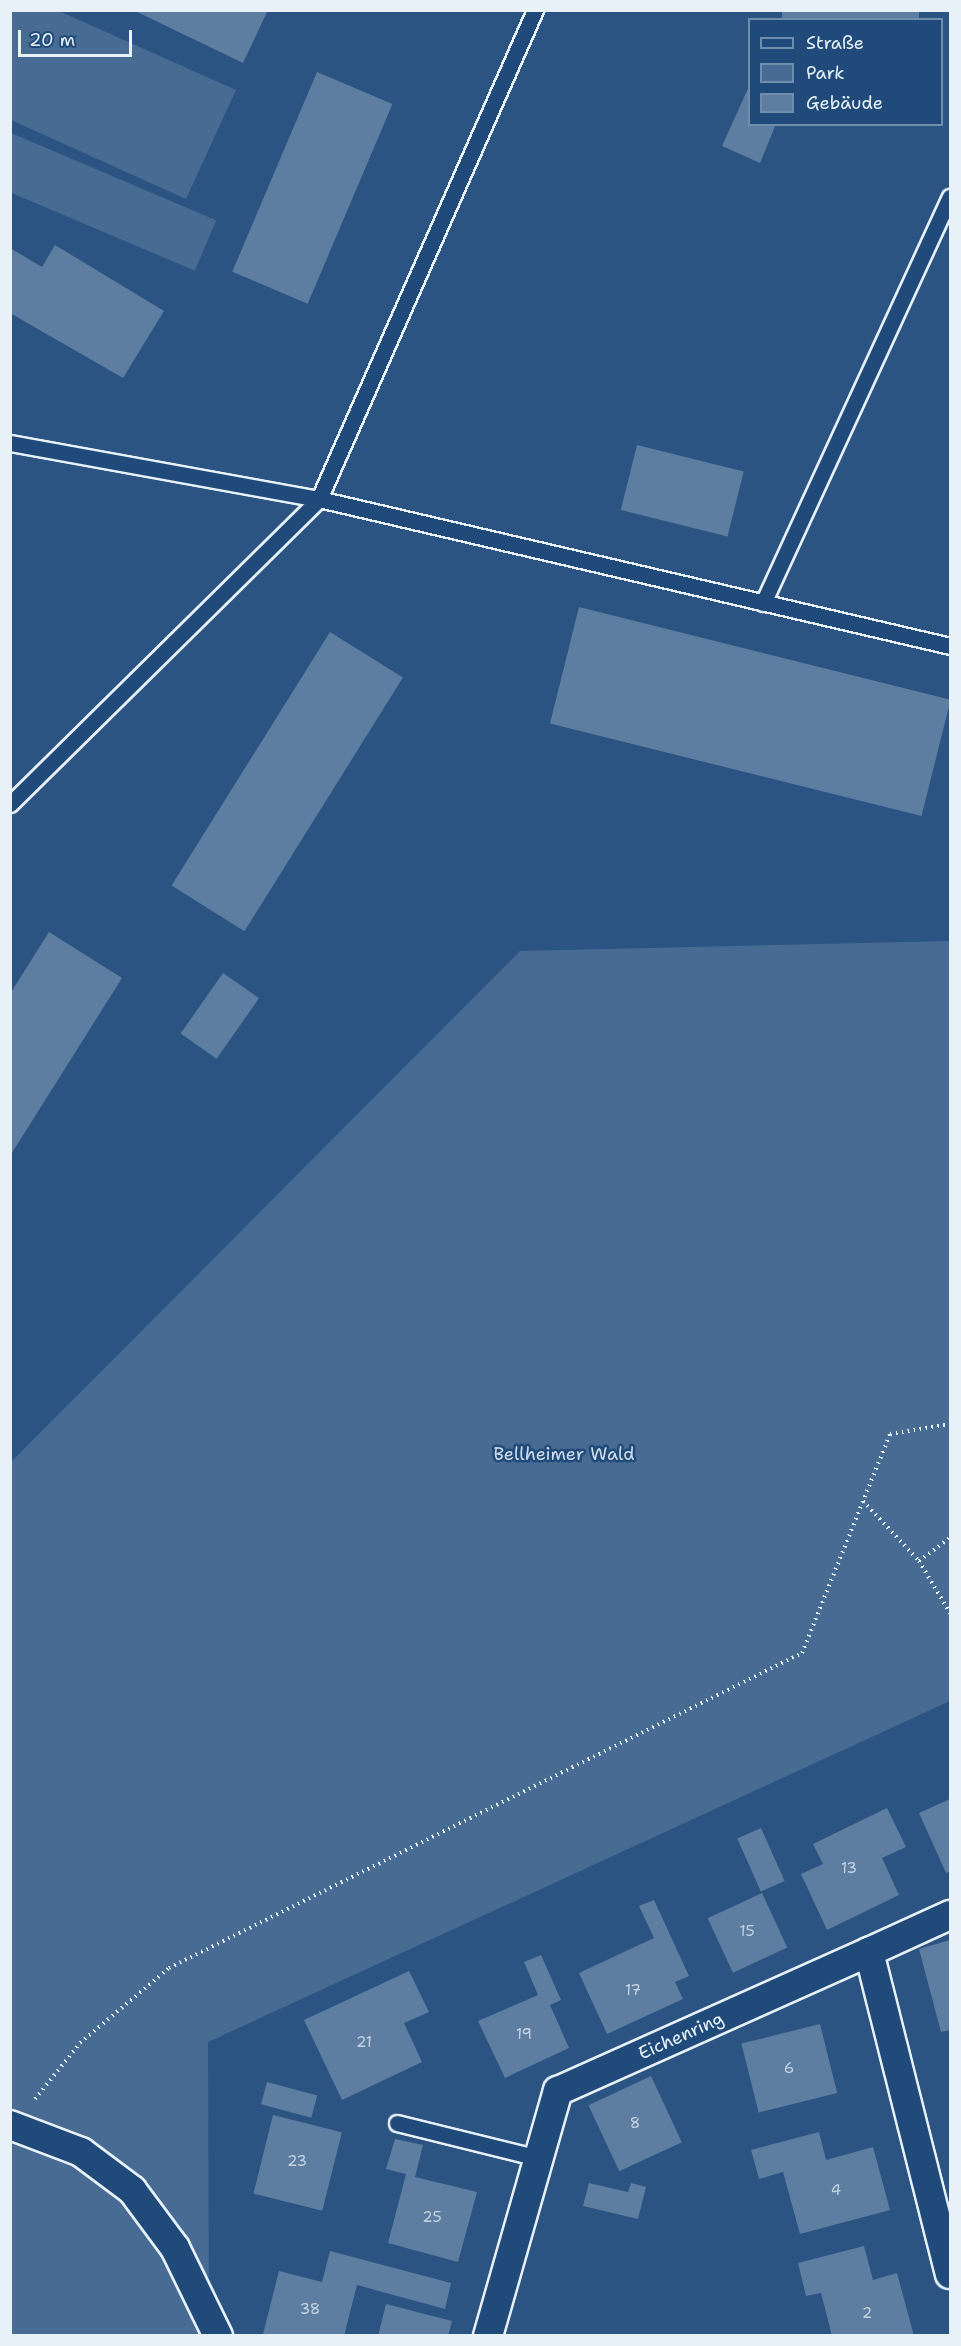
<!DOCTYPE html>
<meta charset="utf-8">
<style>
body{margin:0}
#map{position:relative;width:961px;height:2346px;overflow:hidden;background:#2b5482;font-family:"Shantell Sans",sans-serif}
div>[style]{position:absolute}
.green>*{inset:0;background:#476b93;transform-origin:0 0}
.building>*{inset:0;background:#5d7da1;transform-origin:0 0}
.path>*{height:4px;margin-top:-2px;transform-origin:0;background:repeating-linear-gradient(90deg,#e8f1f8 0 1.5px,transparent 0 6px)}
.roads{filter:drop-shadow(2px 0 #e8f1f8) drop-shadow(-2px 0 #e8f1f8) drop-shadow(0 2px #e8f1f8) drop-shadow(0 -2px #e8f1f8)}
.lane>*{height:15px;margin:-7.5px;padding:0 7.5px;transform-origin:7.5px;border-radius:7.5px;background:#1f4a7a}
.street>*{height:28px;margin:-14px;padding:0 14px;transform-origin:14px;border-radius:14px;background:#1f4a7a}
span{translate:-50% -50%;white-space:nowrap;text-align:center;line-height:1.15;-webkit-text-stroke:5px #1f4a7a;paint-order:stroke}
.number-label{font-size:15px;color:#c5d4e2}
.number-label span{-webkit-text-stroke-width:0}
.park-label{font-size:18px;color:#d0dde9}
.street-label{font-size:18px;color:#e8f1f8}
.frame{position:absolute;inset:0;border:12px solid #e8f1f8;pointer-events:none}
.legend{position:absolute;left:748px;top:18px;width:195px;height:108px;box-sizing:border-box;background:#1f4a7a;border:2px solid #6f8dac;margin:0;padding:8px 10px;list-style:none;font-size:18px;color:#e8f1f8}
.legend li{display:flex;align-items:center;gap:12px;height:30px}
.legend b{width:30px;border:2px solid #6f8dac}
.scale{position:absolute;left:18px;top:30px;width:114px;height:27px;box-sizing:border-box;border:3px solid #e8f1f8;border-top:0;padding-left:8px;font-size:18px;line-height:21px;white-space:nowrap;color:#e8f1f8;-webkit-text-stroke:4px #1f4a7a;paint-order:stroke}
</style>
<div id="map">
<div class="green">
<i style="clip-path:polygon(11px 10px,59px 11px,236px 90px,186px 199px,11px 120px)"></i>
<i style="left:11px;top:133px;width:223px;height:55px;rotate:23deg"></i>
<i style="clip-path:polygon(950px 941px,950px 1701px,208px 2042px,209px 2335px,11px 2336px,11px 1462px,520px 951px)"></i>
</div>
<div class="building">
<i style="clip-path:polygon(133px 10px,268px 10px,243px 63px)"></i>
<i style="left:782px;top:10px;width:137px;height:11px"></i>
<i style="left:317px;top:72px;width:82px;height:217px;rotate:23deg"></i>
<i style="clip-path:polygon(750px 84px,750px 124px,776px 124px,760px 163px,722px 146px)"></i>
<i style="clip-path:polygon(55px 245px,164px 311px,123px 378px,10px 313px,10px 248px,42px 267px)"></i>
<i style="left:637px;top:445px;width:110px;height:67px;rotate:14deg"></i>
<i style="left:579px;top:607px;width:383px;height:120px;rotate:14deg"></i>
<i style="left:330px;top:632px;width:86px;height:299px;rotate:32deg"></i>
<i style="clip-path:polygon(49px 932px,122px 978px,10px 1156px,10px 994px)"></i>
<i style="left:223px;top:973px;width:44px;height:74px;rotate:35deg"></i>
<i style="clip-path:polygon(950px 1799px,950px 1871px,946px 1873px,919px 1813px)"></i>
<i style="clip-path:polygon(887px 1808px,906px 1847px,882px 1858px,899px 1895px,827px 1930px,801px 1874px,823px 1864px,813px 1844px)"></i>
<i style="left:761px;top:1828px;width:58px;height:26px;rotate:66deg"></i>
<i style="left:762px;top:1893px;width:60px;height:60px;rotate:65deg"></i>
<i style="clip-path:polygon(654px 1900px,689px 1976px,675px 1982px,683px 1999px,607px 2034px,579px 1973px,654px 1938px,639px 1906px)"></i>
<i style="clip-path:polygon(950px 1940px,950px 2030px,941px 2032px,919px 1949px)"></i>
<i style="clip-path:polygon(541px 1955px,561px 2000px,550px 2005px,569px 2048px,505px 2078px,478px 2021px,538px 1995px,524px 1962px)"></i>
<i style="clip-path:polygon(409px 1971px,429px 2012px,404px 2023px,422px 2062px,342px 2100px,304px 2020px)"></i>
<i style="left:820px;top:2024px;width:71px;height:81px;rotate:76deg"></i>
<i style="left:651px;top:2076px;width:73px;height:69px;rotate:65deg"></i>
<i style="left:267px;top:2082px;width:52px;height:23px;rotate:15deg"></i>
<i style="left:273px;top:2115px;width:71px;height:81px;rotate:14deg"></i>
<i style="clip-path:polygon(819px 2132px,826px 2160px,873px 2147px,890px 2210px,800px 2234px,783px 2172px,759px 2179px,751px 2150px)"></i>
<i style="clip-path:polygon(395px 2139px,423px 2145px,415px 2177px,477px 2192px,458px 2262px,388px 2243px,406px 2174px,386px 2169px)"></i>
<i style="clip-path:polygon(589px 2183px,628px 2192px,631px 2183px,646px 2187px,638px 2219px,583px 2206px)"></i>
<i style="clip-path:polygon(864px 2246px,873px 2280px,897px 2273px,914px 2336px,832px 2336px,821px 2293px,806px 2296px,798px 2263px)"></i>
<i style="clip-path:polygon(330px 2251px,451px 2283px,445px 2309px,357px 2285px,344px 2336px,263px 2334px,279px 2271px,322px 2282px)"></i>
<i style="clip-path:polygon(386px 2304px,452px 2321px,448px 2336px,378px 2336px)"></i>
</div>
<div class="path">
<i style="left:863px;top:1501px;width:82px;rotate:47deg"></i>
<i style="left:919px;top:1561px;width:61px;rotate:59.2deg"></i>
<i style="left:919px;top:1561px;width:39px;rotate:-37deg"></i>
<i style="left:35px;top:2099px;width:72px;rotate:-51.2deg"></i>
<i style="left:80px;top:2043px;width:116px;rotate:-40.1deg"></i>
<i style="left:169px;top:1968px;width:707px;rotate:-26.46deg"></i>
<i style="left:802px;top:1653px;width:236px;rotate:-68.1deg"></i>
<i style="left:890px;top:1434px;width:61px;rotate:-9.5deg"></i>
</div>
<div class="roads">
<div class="lane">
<i style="left:10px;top:443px;width:314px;rotate:10.3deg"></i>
<i style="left:319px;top:499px;width:648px;rotate:13.11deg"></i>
<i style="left:763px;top:603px;width:447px;rotate:-65.3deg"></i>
<i style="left:10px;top:804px;width:434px;rotate:-44.6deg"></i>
<i style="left:319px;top:499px;width:535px;rotate:-66.17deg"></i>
<i style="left:397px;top:2123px;width:145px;rotate:13.9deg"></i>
</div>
<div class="street">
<i style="left:869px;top:1952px;width:89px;rotate:-24.6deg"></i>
<i style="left:10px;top:2125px;width:76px;rotate:20.8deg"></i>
<i style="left:81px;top:2152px;width:64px;rotate:36.7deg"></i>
<i style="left:132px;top:2190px;width:72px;rotate:53.4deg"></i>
<i style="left:175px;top:2248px;width:98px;rotate:64deg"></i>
<i style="left:488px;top:2336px;width:255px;rotate:-74.1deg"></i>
<i style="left:558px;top:2091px;width:341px;rotate:-24.1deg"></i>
<i style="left:869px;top:1952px;width:332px;rotate:75.9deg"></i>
</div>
</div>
<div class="number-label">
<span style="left:849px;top:1869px">13</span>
<span style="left:747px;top:1932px">15</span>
<span style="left:633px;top:1991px">17</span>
<span style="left:524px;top:2035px">19</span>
<span style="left:364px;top:2043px">21</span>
<span style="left:789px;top:2069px">6</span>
<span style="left:635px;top:2124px">8</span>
<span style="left:297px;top:2162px">23</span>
<span style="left:836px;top:2191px">4</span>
<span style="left:432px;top:2218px">25</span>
<span style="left:310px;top:2310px">38</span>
<span style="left:867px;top:2314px">2</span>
</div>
<div class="park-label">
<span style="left:564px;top:1454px">Bellheimer Wald</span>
</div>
<div class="street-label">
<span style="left:681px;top:2036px;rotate:-24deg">Eichenring</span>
</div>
<div class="frame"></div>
<ul class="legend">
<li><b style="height:8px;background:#1f4a7a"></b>Straße</li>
<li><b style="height:16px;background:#476b93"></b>Park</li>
<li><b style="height:16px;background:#5d7da1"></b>Gebäude</li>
</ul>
<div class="scale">20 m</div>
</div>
